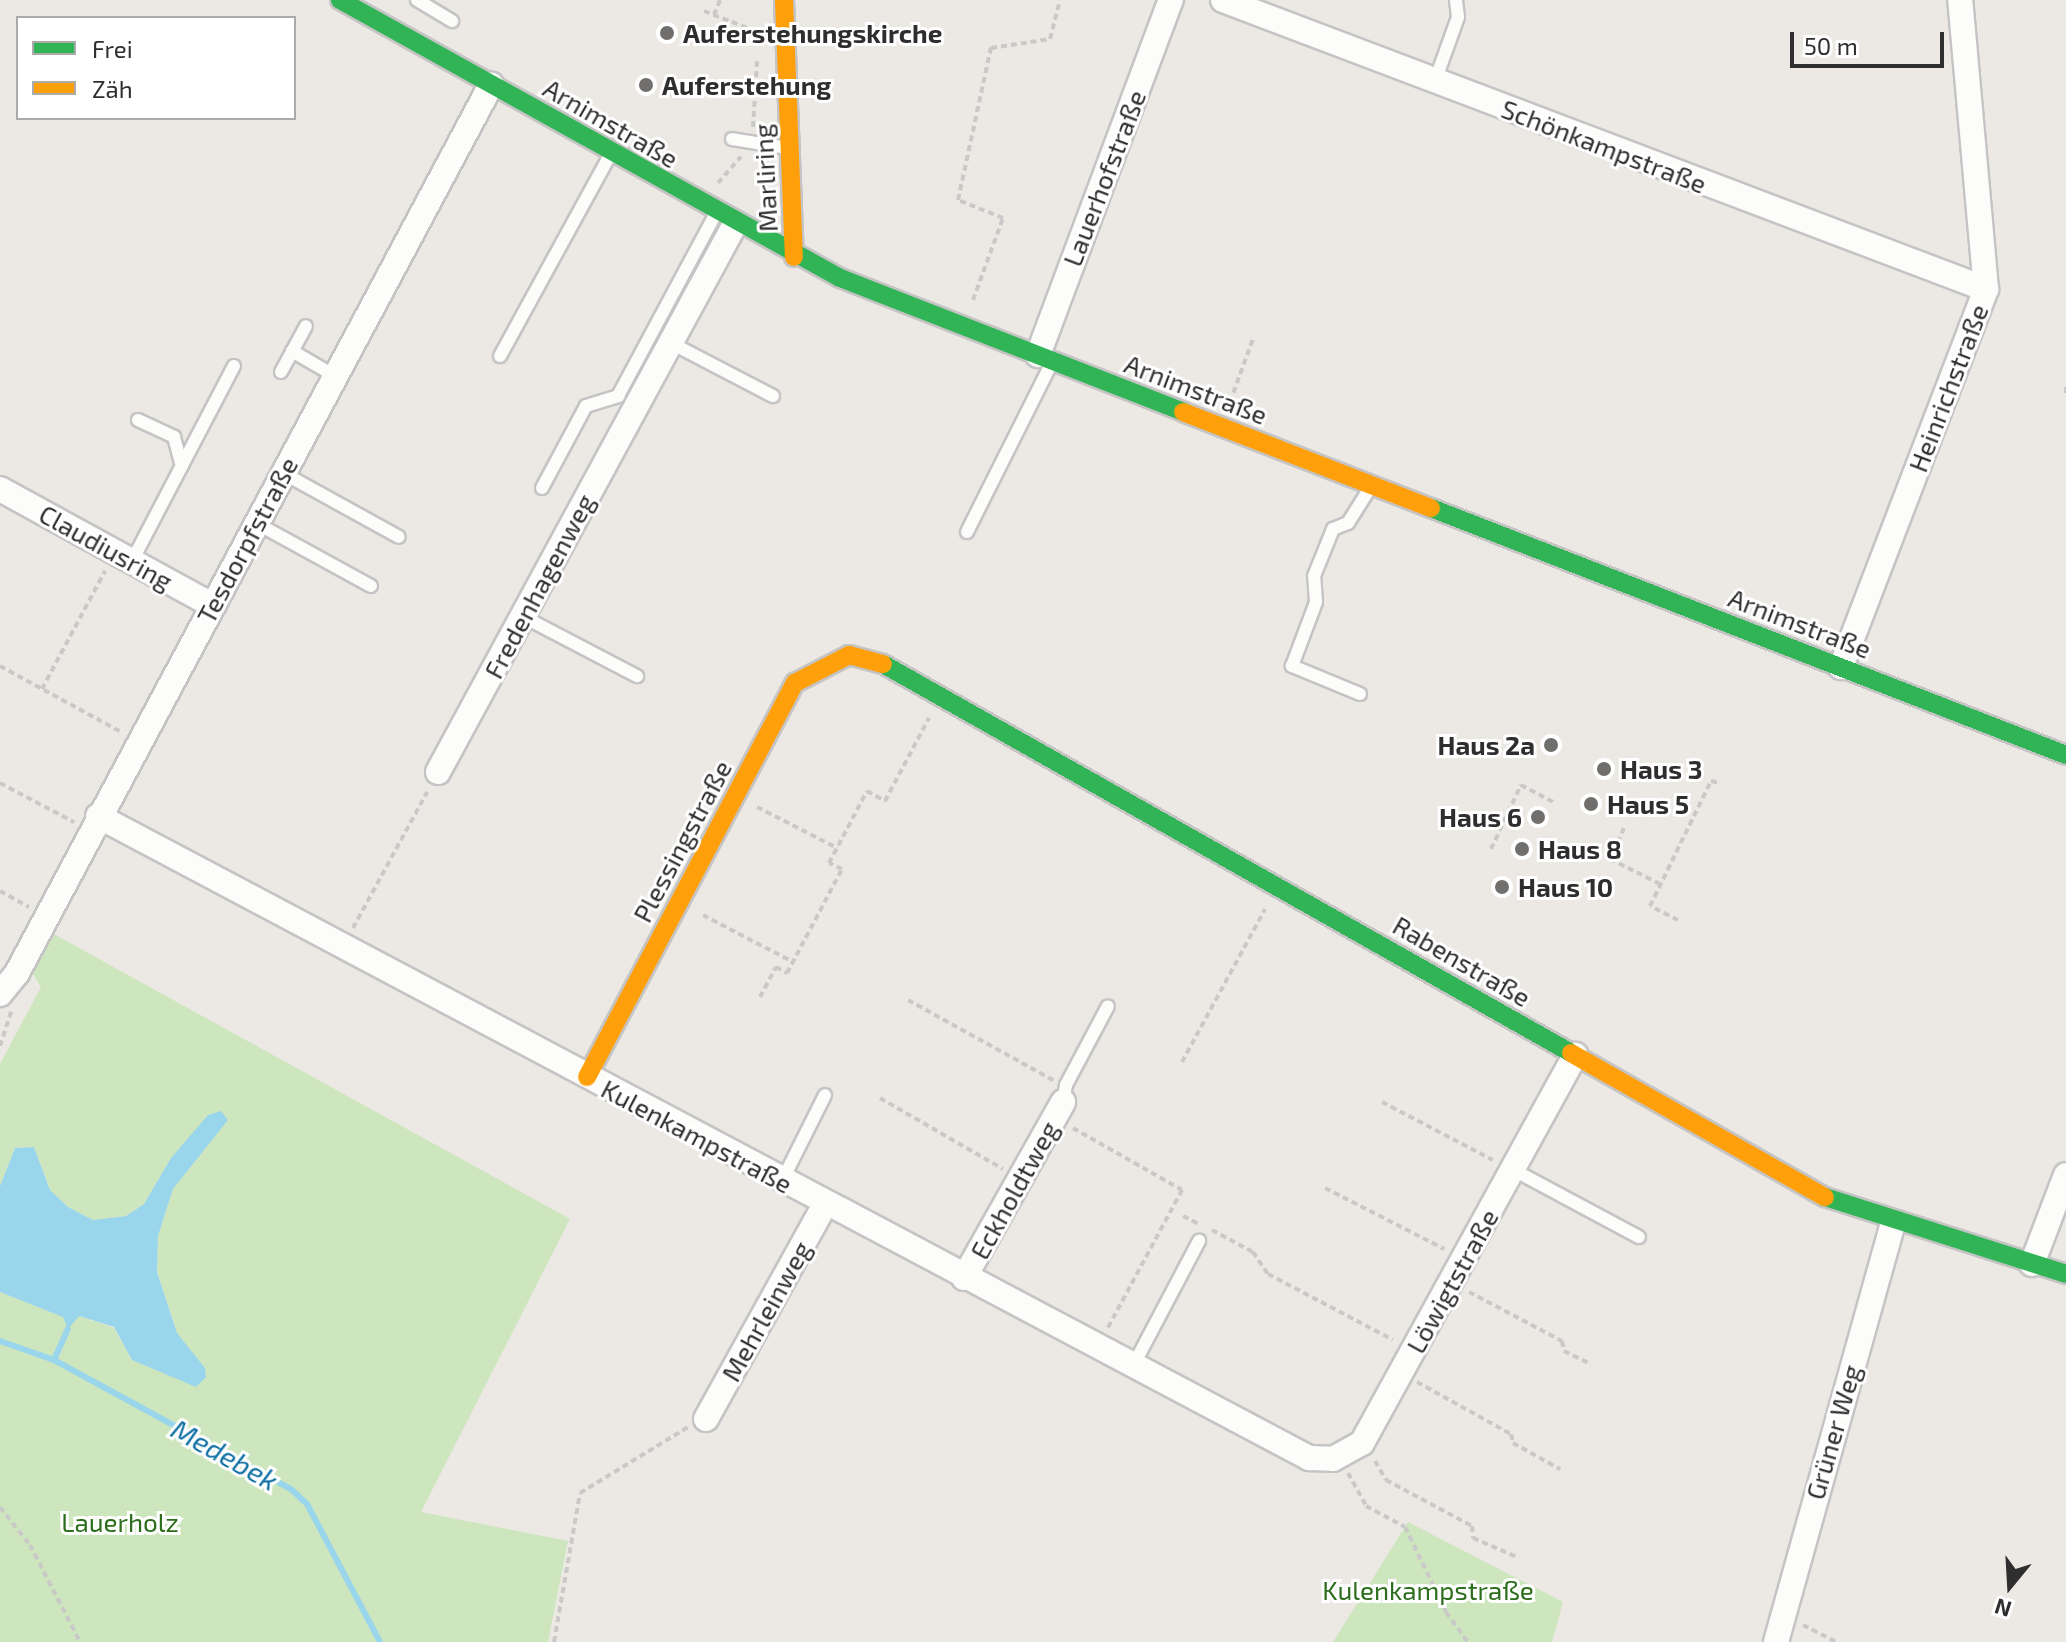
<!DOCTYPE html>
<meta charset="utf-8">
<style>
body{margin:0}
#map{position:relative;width:2066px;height:1642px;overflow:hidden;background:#ece8e4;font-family:"Exo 2",sans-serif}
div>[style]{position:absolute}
.green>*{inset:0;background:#cee6be}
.water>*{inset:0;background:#99d6ec}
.stream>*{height:6px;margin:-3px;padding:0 3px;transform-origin:3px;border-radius:3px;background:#99d6ec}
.path>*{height:4px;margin-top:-2px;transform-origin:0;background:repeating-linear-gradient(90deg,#c9c9c8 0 6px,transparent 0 10px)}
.roads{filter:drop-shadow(2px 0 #c5c4c5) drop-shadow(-2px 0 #c5c4c5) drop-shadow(0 2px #c5c4c5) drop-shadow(0 -2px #c5c4c5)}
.lane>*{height:12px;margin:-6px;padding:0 6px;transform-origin:6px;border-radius:6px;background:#fcfcfb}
.street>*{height:24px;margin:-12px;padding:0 12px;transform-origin:12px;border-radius:12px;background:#fcfcfb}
.fast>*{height:18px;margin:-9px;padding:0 9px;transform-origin:9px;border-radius:9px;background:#30b455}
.slow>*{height:18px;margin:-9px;padding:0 9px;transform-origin:9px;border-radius:9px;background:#ff9f0a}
.dots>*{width:22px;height:22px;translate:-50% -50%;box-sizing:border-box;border:4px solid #fff;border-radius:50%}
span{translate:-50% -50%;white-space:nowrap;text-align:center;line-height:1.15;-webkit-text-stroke:6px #fff;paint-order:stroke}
.poi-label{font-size:26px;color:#2e2e2e;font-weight:700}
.left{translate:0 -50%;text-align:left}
.right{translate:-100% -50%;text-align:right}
.street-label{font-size:26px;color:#2e2e2e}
.park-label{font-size:26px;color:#2c6e1b}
.water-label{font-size:28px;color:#0d6fa3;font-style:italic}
.legend{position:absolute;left:16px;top:16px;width:280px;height:104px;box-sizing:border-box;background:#fff;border:2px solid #ababab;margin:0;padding:10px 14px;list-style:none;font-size:24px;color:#2e2e2e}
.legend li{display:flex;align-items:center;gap:16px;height:40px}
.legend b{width:40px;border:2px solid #ababab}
.north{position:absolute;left:1970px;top:1546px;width:80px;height:80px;-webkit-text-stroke:6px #fff;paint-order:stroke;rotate:198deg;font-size:22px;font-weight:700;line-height:32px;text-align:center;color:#2e2e2e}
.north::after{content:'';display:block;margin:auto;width:28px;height:36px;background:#2e2e2e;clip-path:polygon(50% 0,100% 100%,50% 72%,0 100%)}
.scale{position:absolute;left:1790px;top:32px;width:154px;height:36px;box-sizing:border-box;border:4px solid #2e2e2e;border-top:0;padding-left:10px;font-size:24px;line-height:28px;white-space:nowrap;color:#2e2e2e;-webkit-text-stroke:6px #fff;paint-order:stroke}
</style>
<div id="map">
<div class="green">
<i style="clip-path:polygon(52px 933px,570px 1219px,421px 1512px,568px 1541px,548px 1642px,0 1642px,0 1292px,64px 1317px,79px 1316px,114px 1328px,132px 1360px,205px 1369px,177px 1333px,157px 1272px,158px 1236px,173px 1189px,228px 1119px,171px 1158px,144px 1204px,126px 1216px,93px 1220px,68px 1207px,50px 1190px,34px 1147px,15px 1148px,0 1186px,0 1064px,41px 987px,31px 971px)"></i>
<i style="clip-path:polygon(1408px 1522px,1563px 1602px,1552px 1642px,1333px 1642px)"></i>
</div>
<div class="water">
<i style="clip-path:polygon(221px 1111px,228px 1120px,173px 1189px,158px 1236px,157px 1272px,177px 1333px,205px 1368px,206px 1377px,196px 1387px,132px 1360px,114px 1327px,79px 1316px,68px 1329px,63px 1317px,0 1292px,0 1186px,15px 1148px,34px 1147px,50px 1190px,68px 1207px,93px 1220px,126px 1216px,144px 1204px,171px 1158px,208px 1115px)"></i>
</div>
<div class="stream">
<i style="left:0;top:1341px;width:57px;rotate:19.4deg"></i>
<i style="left:54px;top:1360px;width:271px;rotate:28.6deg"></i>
<i style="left:292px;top:1490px;width:21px;rotate:43deg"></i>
<i style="left:307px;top:1504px;width:156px;rotate:62.1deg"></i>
<i style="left:54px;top:1360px;width:34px;rotate:-66deg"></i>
</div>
<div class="path">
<i style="left:704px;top:11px;width:55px;rotate:21.4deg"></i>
<i style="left:714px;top:15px;width:16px;rotate:-68deg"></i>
<i style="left:753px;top:127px;width:66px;rotate:-86.5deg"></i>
<i style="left:718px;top:183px;width:35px;rotate:-49deg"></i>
<i style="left:973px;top:300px;width:87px;rotate:-69.9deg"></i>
<i style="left:1003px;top:218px;width:48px;rotate:-158.2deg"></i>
<i style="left:958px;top:200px;width:156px;rotate:-77.8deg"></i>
<i style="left:991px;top:48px;width:60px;rotate:-8.7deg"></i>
<i style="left:1050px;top:39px;width:40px;rotate:-75.6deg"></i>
<i style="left:2066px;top:387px;width:10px;rotate:90deg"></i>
<i style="left:1230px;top:402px;width:70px;rotate:-70deg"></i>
<i style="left:0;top:666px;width:138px;rotate:28.6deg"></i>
<i style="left:42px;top:689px;width:134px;rotate:-61.9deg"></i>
<i style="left:0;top:783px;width:84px;rotate:27.8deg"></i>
<i style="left:757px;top:807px;width:90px;rotate:27.1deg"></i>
<i style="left:1624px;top:828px;width:34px;rotate:114deg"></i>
<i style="left:1610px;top:859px;width:56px;rotate:26.6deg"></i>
<i style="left:1491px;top:849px;width:71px;rotate:-64.9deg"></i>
<i style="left:1521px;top:785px;width:38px;rotate:28deg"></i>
<i style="left:0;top:891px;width:33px;rotate:29deg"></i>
<i style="left:703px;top:915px;width:102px;rotate:27.6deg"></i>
<i style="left:1678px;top:920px;width:31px;rotate:-153deg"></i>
<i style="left:1650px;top:906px;width:139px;rotate:-64deg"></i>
<i style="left:1711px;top:781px;width:9px;rotate:13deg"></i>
<i style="left:353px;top:928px;width:155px;rotate:-61.4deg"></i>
<i style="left:760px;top:997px;width:34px;rotate:-62deg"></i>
<i style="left:776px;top:967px;width:13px;rotate:29deg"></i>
<i style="left:787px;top:973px;width:118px;rotate:-62.1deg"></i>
<i style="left:842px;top:869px;width:14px;rotate:-155deg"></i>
<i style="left:829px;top:863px;width:81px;rotate:-62.2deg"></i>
<i style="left:867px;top:791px;width:21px;rotate:29deg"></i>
<i style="left:885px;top:801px;width:94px;rotate:-62.1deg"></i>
<i style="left:908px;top:1000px;width:166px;rotate:28.9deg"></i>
<i style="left:0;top:1046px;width:38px;rotate:-72deg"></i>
<i style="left:1182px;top:1062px;width:174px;rotate:-61.5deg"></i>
<i style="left:880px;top:1098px;width:142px;rotate:30deg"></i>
<i style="left:1382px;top:1102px;width:125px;rotate:27.6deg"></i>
<i style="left:1073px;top:1128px;width:125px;rotate:29.6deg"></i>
<i style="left:1182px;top:1190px;width:158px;rotate:118.3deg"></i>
<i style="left:1325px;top:1188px;width:134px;rotate:27.1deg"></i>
<i style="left:1183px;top:1216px;width:20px;rotate:27deg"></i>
<i style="left:1212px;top:1230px;width:47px;rotate:28.2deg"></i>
<i style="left:1253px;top:1252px;width:27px;rotate:56deg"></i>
<i style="left:1268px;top:1274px;width:141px;rotate:27.8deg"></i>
<i style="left:1469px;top:1292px;width:105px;rotate:27.8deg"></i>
<i style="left:1562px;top:1341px;width:10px;rotate:79deg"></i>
<i style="left:1564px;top:1351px;width:30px;rotate:26deg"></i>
<i style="left:1417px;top:1382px;width:107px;rotate:29deg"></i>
<i style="left:1511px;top:1434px;width:9px;rotate:77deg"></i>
<i style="left:1513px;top:1443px;width:54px;rotate:29deg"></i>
<i style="left:1375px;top:1461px;width:22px;rotate:60deg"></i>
<i style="left:1386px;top:1480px;width:98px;rotate:28.1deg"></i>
<i style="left:1472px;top:1526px;width:12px;rotate:85deg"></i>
<i style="left:1473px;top:1538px;width:50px;rotate:23.5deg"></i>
<i style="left:1348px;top:1473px;width:38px;rotate:61deg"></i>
<i style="left:1366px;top:1506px;width:44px;rotate:28.3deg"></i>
<i style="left:1405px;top:1527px;width:94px;rotate:64.2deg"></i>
<i style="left:1446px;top:1612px;width:37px;rotate:54deg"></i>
<i style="left:0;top:1507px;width:48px;rotate:51.7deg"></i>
<i style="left:30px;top:1545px;width:109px;rotate:62.7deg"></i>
<i style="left:1803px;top:1625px;width:37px;rotate:27deg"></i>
<i style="left:554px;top:1642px;width:151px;rotate:-80.1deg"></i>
<i style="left:580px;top:1493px;width:127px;rotate:-31.4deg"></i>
</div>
<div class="roads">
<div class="lane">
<i style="left:417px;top:0;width:41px;rotate:31deg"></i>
<i style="left:1435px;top:81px;width:68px;rotate:-70.2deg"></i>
<i style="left:1458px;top:17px;width:17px;rotate:-97deg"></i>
<i style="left:732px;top:139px;width:57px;rotate:9.1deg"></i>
<i style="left:671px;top:343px;width:115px;rotate:27.5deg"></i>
<i style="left:292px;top:351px;width:50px;rotate:30.2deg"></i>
<i style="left:500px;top:356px;width:231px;rotate:-61.3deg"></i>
<i style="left:281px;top:372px;width:52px;rotate:-61.5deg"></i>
<i style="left:138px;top:420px;width:40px;rotate:25deg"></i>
<i style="left:174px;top:437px;width:30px;rotate:75deg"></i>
<i style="left:283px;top:473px;width:132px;rotate:28.9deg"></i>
<i style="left:542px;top:488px;width:93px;rotate:-61.8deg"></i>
<i style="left:586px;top:406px;width:34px;rotate:-17deg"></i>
<i style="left:618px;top:396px;width:208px;rotate:-61.8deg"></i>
<i style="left:256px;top:523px;width:131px;rotate:28.7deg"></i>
<i style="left:967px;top:532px;width:188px;rotate:-63.4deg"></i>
<i style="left:132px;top:561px;width:220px;rotate:-62.4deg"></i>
<i style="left:522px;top:616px;width:130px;rotate:27.6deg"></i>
<i style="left:1360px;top:694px;width:74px;rotate:-157.6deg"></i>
<i style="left:1292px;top:666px;width:68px;rotate:-69.4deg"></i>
<i style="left:1316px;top:602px;width:26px;rotate:-94deg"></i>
<i style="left:1314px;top:576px;width:51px;rotate:-68deg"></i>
<i style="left:1333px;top:529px;width:16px;rotate:-22deg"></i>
<i style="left:1348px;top:523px;width:41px;rotate:-57.8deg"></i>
<i style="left:1063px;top:1102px;width:17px;rotate:-80deg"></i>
<i style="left:1066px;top:1085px;width:89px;rotate:-62deg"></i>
<i style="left:1512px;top:1169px;width:144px;rotate:28.2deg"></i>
<i style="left:782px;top:1181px;width:96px;rotate:-63.4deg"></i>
<i style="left:1132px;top:1368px;width:144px;rotate:-62.2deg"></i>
</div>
<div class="street">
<i style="left:1223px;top:0;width:816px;rotate:20.75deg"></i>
<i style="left:1038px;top:355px;width:379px;rotate:-69.5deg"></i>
<i style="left:0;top:489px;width:242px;rotate:28.7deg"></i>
<i style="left:1841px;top:667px;width:405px;rotate:-69deg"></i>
<i style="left:1986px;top:289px;width:290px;rotate:-95.1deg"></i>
<i style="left:438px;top:772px;width:623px;rotate:-61.54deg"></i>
<i style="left:98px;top:816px;width:1371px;rotate:27.93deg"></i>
<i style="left:1309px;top:1458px;width:24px;rotate:2deg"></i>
<i style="left:1333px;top:1459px;width:33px;rotate:-29deg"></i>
<i style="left:1362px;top:1443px;width:443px;rotate:-61.2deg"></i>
<i style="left:0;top:994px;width:27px;rotate:-51deg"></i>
<i style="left:17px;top:973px;width:1007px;rotate:-61.91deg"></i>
<i style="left:2032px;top:1264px;width:95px;rotate:-69.1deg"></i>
<i style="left:964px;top:1278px;width:202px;rotate:-60.6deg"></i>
<i style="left:706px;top:1419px;width:246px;rotate:-61deg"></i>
<i style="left:1776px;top:1642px;width:435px;rotate:-74.4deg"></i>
</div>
<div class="fast">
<i style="left:340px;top:0;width:572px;rotate:29.07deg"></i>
<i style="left:840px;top:278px;width:368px;rotate:21.3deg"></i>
<i style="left:1431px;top:508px;width:681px;rotate:21.25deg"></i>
<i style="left:883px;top:664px;width:790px;rotate:29.48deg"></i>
<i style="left:1825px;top:1197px;width:253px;rotate:17.7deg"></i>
</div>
<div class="slow">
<i style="left:784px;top:0;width:257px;rotate:87.8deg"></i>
<i style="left:1183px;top:412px;width:266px;rotate:21.2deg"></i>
<i style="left:1571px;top:1053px;width:292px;rotate:29.6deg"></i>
<i style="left:587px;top:1077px;width:446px;rotate:-62.2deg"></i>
<i style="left:795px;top:683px;width:61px;rotate:-27.4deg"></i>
<i style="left:849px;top:655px;width:35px;rotate:15deg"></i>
</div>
</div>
<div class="dots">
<i style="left:667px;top:33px;background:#706f6e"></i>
<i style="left:646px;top:85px;background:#706f6e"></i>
<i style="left:1551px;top:745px;background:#706f6e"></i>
<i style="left:1604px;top:769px;background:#706f6e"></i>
<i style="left:1591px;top:804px;background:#706f6e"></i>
<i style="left:1538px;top:817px;background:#706f6e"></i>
<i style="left:1522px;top:849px;background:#706f6e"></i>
<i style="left:1502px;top:887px;background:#706f6e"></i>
</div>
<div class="poi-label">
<span class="left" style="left:683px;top:33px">Auferstehungskirche</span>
<span class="left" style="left:662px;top:85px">Auferstehung</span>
<span class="right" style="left:1535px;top:745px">Haus 2a</span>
<span class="left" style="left:1620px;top:769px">Haus 3</span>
<span class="left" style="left:1607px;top:804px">Haus 5</span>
<span class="right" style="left:1522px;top:817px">Haus 6</span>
<span class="left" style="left:1538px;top:849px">Haus 8</span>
<span class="left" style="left:1518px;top:887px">Haus 10</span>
</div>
<div class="street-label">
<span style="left:611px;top:123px;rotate:30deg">Arnimstraße</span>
<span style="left:1604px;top:146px;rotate:21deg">Schönkampstraße</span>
<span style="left:765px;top:178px;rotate:-93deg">Marliring</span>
<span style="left:1104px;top:178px;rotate:-69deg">Lauerhofstraße</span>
<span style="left:1948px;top:388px;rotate:-69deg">Heinrichstraße</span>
<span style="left:1196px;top:389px;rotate:21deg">Arnimstraße</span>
<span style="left:247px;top:540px;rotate:-62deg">Tesdorpfstraße</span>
<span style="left:106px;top:547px;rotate:29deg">Claudiusring</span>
<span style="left:539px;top:586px;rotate:-62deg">Fredenhagenweg</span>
<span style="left:1800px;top:623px;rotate:21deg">Arnimstraße</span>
<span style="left:682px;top:841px;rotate:-62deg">Plessingstraße</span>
<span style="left:1462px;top:961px;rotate:30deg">Rabenstraße</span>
<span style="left:697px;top:1136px;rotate:28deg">Kulenkampstraße</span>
<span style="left:1014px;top:1190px;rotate:-61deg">Eckholdtweg</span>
<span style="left:1452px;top:1281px;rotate:-61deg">Löwigtstraße</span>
<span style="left:766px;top:1311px;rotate:-61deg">Mehrleinweg</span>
<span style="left:1833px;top:1432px;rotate:-74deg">Grüner Weg</span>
</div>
<div class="park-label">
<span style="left:120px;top:1522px">Lauerholz</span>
<span style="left:1428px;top:1590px">Kulenkampstraße</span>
</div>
<div class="water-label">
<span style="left:225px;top:1454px;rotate:29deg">Medebek</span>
</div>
<ul class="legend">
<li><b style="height:10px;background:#30b455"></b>Frei</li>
<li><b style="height:10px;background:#ff9f0a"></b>Zäh</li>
</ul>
<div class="north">N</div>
<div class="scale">50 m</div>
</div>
